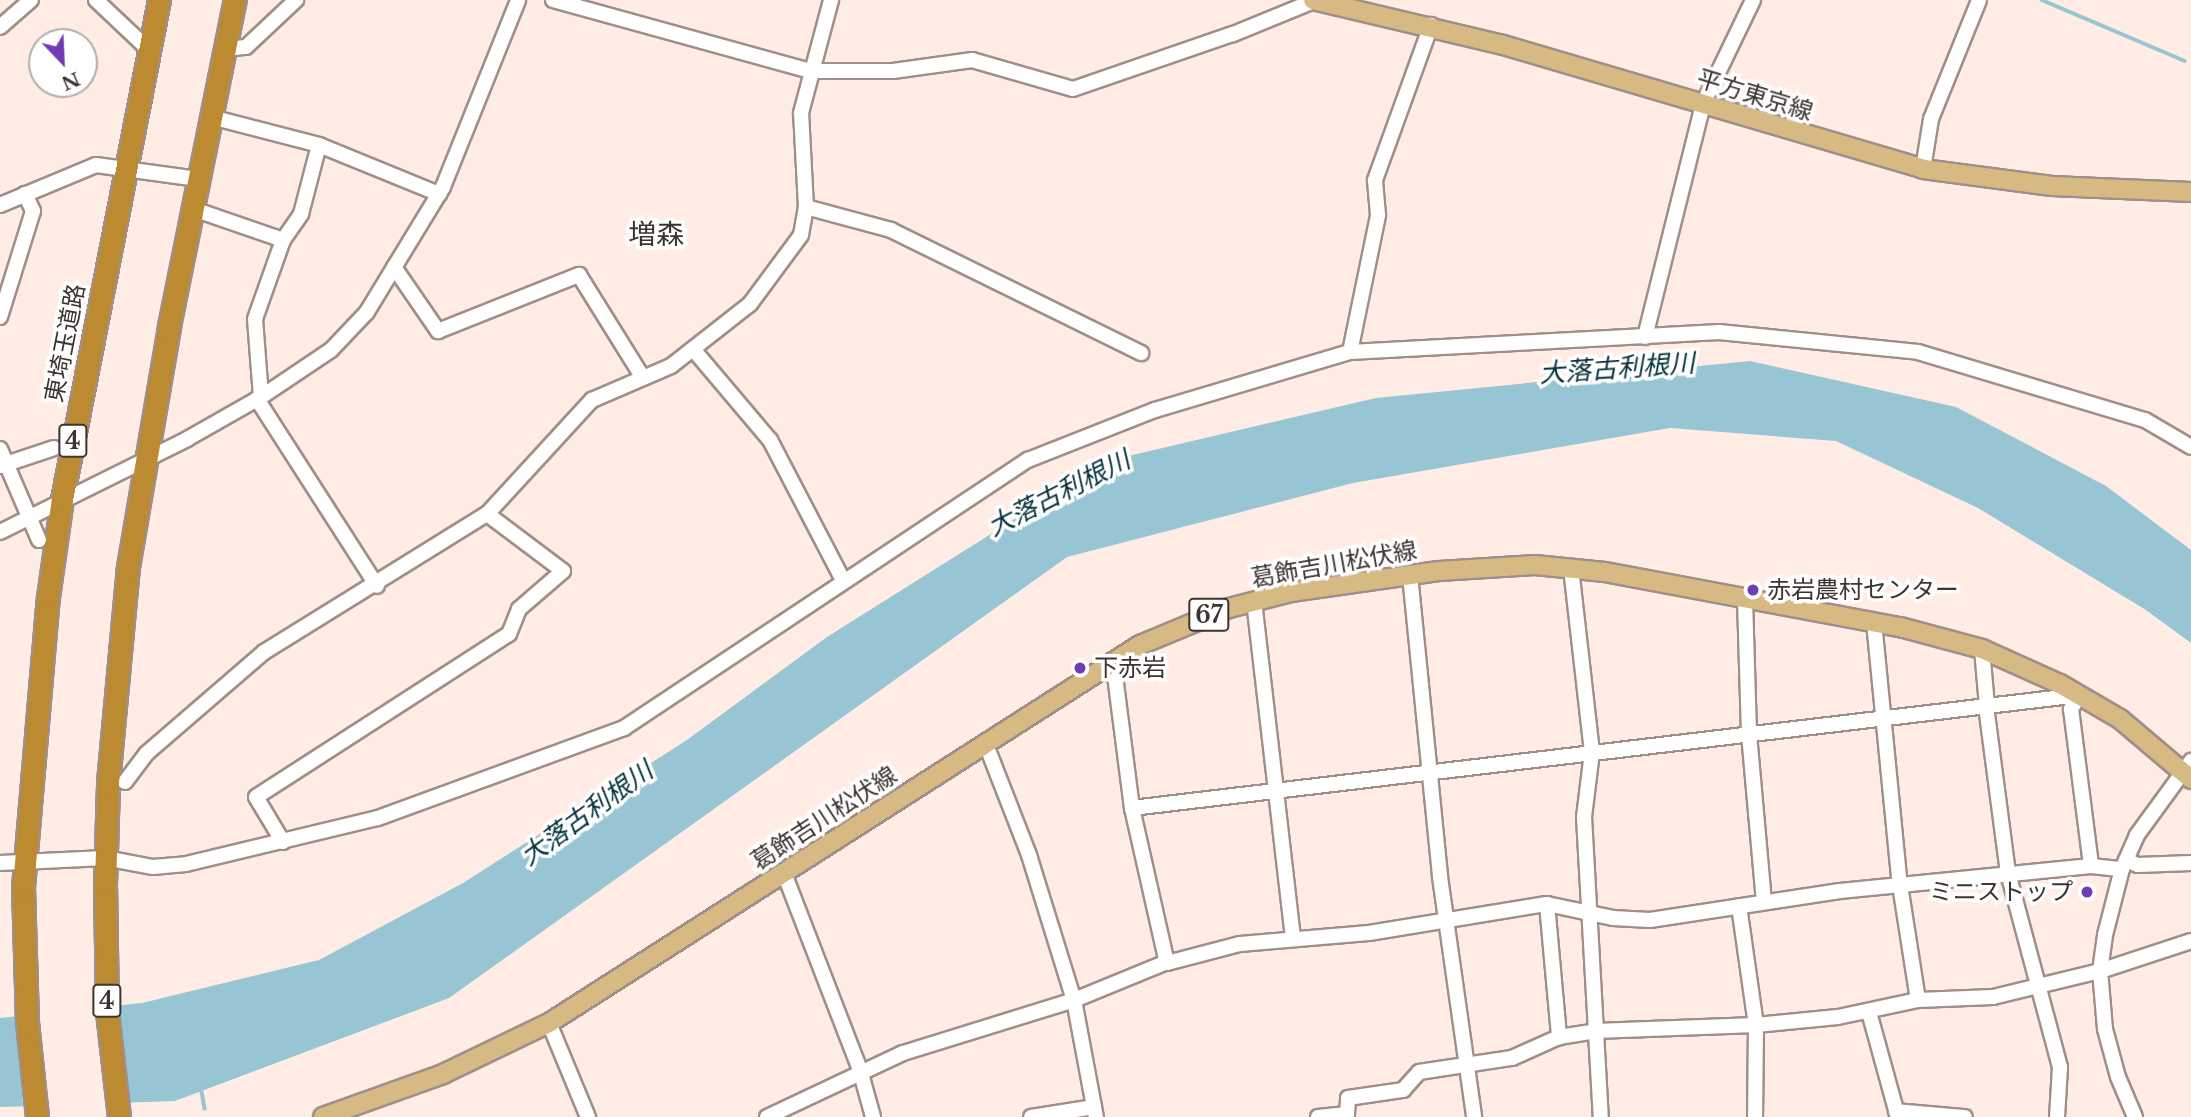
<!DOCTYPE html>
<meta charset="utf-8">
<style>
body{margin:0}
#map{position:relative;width:2191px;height:1117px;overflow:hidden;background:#ffede5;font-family:"Libre Baskerville","Noto Sans JP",serif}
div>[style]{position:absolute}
.water>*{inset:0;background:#98c5d3}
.pier>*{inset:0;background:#ffede5;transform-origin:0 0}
.stream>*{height:3.5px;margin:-1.75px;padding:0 1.75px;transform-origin:1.75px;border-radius:1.75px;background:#98c5d3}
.roads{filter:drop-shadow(2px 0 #9f8f88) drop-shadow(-2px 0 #9f8f88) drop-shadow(0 2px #9f8f88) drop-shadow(0 -2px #9f8f88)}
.minor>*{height:14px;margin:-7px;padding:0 7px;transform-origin:7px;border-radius:7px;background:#fff}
.major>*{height:18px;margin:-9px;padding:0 9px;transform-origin:9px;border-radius:9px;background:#d7b983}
.highway>*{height:21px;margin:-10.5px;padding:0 10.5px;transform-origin:10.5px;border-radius:10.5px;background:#bc8a30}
.dots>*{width:19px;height:19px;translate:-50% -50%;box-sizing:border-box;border:4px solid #fefefe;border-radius:50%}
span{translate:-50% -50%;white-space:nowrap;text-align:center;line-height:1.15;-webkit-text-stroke:7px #fefefe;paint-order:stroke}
.shield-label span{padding:2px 5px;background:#fefefe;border:2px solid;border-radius:5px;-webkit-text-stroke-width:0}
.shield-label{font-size:23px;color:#3b3431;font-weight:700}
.street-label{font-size:24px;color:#3b3431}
.poi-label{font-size:24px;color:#3b3431}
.left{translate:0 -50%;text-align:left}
.right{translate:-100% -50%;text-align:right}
.water-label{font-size:26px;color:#04303a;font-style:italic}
.quarter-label{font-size:28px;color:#3b3431}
.north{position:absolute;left:28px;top:28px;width:70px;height:70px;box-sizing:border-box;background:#fefefe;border:2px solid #b0adac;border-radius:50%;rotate:157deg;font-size:19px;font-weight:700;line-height:28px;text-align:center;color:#3b3431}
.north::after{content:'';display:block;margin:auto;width:24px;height:32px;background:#703cb4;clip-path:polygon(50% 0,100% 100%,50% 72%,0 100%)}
</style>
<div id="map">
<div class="water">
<i style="clip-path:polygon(1750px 361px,1956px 407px,2106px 486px,2191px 550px,2191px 643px,2146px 610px,1978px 508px,1836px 441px,1670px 428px,1353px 483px,1067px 557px,449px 998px,175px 1101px,0 1107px,0 1018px,142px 1003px,319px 960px,463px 883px,687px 740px,827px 637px,1107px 461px,1376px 398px)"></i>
</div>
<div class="pier">
<i style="left:119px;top:1002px;width:104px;height:103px;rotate:86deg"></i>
</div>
<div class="stream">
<i style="left:2042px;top:0;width:155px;rotate:23.1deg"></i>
<i style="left:201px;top:1086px;width:23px;rotate:80deg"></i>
</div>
<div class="roads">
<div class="minor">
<i style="left:96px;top:0;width:73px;rotate:43.3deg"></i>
<i style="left:553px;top:0;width:267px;rotate:15.4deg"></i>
<i style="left:810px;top:71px;width:83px"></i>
<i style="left:893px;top:71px;width:80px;rotate:-7.9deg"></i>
<i style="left:972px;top:60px;width:105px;rotate:16deg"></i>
<i style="left:1073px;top:89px;width:169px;rotate:-19deg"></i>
<i style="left:1233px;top:34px;width:87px;rotate:-22.2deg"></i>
<i style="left:0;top:27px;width:41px;rotate:-41.1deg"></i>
<i style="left:226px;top:49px;width:20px;rotate:-6deg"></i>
<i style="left:246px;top:47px;width:69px;rotate:-43.2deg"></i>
<i style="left:211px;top:117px;width:112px;rotate:14.5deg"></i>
<i style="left:319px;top:145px;width:130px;rotate:22.2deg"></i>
<i style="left:1923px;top:169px;width:51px;rotate:-80.9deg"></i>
<i style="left:1931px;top:119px;width:128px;rotate:-68deg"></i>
<i style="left:0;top:205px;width:104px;rotate:-22.6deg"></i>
<i style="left:96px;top:165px;width:103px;rotate:7.8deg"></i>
<i style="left:806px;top:207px;width:88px;rotate:15.1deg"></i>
<i style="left:891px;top:230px;width:279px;rotate:26.2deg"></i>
<i style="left:193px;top:209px;width:95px;rotate:19deg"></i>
<i style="left:394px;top:267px;width:78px;rotate:55.5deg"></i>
<i style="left:438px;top:331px;width:152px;rotate:-21.7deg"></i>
<i style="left:579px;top:275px;width:121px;rotate:58.1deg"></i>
<i style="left:0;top:317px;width:111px;rotate:-72.7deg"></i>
<i style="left:33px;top:211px;width:19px;rotate:-115deg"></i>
<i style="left:1645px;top:337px;width:240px;rotate:-76deg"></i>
<i style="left:1703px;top:104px;width:115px;rotate:-64.3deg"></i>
<i style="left:693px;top:349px;width:119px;rotate:49.8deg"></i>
<i style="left:770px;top:440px;width:158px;rotate:62.5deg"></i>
<i style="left:1350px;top:352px;width:140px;rotate:-78.4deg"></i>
<i style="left:1378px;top:215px;width:35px;rotate:-95deg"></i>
<i style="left:1375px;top:180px;width:165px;rotate:-70.1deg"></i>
<i style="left:261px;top:397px;width:78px;rotate:-94.4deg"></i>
<i style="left:255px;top:319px;width:84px;rotate:-70.5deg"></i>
<i style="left:283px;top:240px;width:32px;rotate:-55deg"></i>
<i style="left:301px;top:214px;width:71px;rotate:-75.4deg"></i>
<i style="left:257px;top:399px;width:222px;rotate:57.3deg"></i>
<i style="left:0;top:449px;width:99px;rotate:66.8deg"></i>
<i style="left:0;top:466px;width:57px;rotate:-18.4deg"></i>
<i style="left:0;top:532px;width:209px;rotate:-26.4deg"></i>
<i style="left:187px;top:439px;width:85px;rotate:-29.6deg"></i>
<i style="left:261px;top:397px;width:84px;rotate:-33.9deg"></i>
<i style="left:331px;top:350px;width:52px;rotate:-46.5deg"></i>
<i style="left:367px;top:312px;width:146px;rotate:-58.7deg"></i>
<i style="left:443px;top:187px;width:201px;rotate:-68.1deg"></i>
<i style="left:1571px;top:568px;width:185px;rotate:83.5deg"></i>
<i style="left:1592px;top:752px;width:65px;rotate:97deg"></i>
<i style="left:1584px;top:817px;width:300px;rotate:86.8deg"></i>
<i style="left:1410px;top:575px;width:303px;rotate:84.3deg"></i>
<i style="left:1440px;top:877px;width:242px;rotate:81.9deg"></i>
<i style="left:1745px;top:599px;width:135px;rotate:88.3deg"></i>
<i style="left:1749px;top:734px;width:168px;rotate:84.9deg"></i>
<i style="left:1254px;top:601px;width:340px;rotate:83.4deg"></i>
<i style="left:1874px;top:622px;width:264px;rotate:84.4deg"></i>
<i style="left:1900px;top:885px;width:116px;rotate:81.1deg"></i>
<i style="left:1982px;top:649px;width:57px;rotate:85deg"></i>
<i style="left:1113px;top:660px;width:149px;rotate:82.7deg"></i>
<i style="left:1132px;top:808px;width:159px;rotate:77.3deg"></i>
<i style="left:1167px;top:963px;width:75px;rotate:-14.6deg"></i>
<i style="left:1240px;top:944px;width:129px;rotate:-4.9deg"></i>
<i style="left:1369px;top:933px;width:180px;rotate:-9.3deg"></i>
<i style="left:1547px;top:904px;width:67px;rotate:12deg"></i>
<i style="left:1613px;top:918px;width:37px;rotate:3deg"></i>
<i style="left:1650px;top:920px;width:192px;rotate:-8.7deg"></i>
<i style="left:1840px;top:891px;width:252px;rotate:-5.7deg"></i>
<i style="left:2091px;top:866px;width:31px;rotate:6deg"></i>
<i style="left:2080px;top:695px;width:17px;rotate:123deg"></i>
<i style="left:2071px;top:709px;width:158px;rotate:82.7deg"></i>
<i style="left:1986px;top:706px;width:168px;rotate:82.5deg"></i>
<i style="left:2008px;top:873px;width:201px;rotate:75deg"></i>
<i style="left:2060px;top:1067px;width:50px;rotate:93.4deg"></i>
<i style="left:985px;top:742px;width:121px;rotate:68.7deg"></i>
<i style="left:1029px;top:855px;width:152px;rotate:72.8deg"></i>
<i style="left:1074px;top:1000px;width:119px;rotate:79.4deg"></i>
<i style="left:125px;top:782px;width:36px;rotate:-53deg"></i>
<i style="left:147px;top:753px;width:155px;rotate:-40.8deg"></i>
<i style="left:264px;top:652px;width:262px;rotate:-31.8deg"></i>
<i style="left:487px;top:514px;width:155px;rotate:-47.4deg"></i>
<i style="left:592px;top:400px;width:86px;rotate:-23.3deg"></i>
<i style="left:671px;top:366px;width:100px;rotate:-38.1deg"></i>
<i style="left:750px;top:304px;width:86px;rotate:-53.5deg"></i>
<i style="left:801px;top:235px;width:28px;rotate:-80deg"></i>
<i style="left:806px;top:207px;width:94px;rotate:-93deg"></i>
<i style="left:801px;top:113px;width:117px;rotate:-75.1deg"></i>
<i style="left:1132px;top:808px;width:955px;rotate:-6.8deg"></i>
<i style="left:283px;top:842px;width:52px;rotate:-121deg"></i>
<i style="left:256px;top:797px;width:301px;rotate:-32.8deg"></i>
<i style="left:509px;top:634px;width:27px;rotate:-68deg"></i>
<i style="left:519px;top:609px;width:58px;rotate:-40.8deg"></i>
<i style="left:563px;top:571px;width:95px;rotate:-143.1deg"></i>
<i style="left:2126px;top:860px;width:13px;rotate:23deg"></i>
<i style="left:2138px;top:865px;width:53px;rotate:-2.2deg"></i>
<i style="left:0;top:863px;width:105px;rotate:-2.7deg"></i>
<i style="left:105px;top:858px;width:49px;rotate:10.6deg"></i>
<i style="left:153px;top:867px;width:33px;rotate:-5deg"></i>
<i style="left:186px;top:864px;width:197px;rotate:-13.5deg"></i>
<i style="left:378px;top:818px;width:262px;rotate:-20.1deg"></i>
<i style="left:624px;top:728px;width:485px;rotate:-33.6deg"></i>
<i style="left:1028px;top:460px;width:136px;rotate:-21.5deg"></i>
<i style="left:1155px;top:410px;width:203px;rotate:-16.6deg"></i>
<i style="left:1350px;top:352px;width:370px;rotate:-3.1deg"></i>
<i style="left:1719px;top:332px;width:200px;rotate:5.7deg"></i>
<i style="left:1918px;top:352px;width:237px;rotate:16.7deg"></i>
<i style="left:2145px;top:420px;width:53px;rotate:30.4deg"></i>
<i style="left:784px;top:873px;width:211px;rotate:68.9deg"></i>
<i style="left:860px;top:1070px;width:49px;rotate:74.5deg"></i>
<i style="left:1547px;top:904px;width:134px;rotate:84.8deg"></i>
<i style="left:1739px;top:906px;width:120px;rotate:81.9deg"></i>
<i style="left:1756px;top:1025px;width:92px;rotate:90.6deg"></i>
<i style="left:1869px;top:1012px;width:109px;rotate:74.6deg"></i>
<i style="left:549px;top:1023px;width:102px;rotate:67.5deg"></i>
<i style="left:1896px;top:1111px;width:69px;rotate:5deg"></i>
<i style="left:767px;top:1117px;width:150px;rotate:-25.2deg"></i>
<i style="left:903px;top:1053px;width:179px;rotate:-17.2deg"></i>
<i style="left:1074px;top:1000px;width:100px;rotate:-22.2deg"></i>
<i style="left:1031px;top:1117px;width:64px;rotate:-9deg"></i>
<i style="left:1318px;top:1117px;width:29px;rotate:-6deg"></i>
<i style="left:1347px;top:1114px;width:16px;rotate:-86deg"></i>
<i style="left:1348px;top:1098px;width:56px;rotate:-8.3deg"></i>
<i style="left:1403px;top:1090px;width:24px;rotate:-48deg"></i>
<i style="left:1419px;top:1072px;width:94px;rotate:-8.6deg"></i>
<i style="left:1512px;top:1058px;width:51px;rotate:-24.1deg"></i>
<i style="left:1559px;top:1037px;width:36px;rotate:-9deg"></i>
<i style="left:1595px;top:1031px;width:161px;rotate:-2.1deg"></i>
<i style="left:1756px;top:1025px;width:82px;rotate:-5.6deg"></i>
<i style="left:1838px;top:1017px;width:82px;rotate:-12deg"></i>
<i style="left:1918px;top:1000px;width:75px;rotate:-2.3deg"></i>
<i style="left:1993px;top:997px;width:110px;rotate:-13.7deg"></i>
<i style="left:2100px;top:971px;width:96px;rotate:-18.2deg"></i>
<i style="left:2135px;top:1117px;width:43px;rotate:-113deg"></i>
<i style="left:2118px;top:1077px;width:50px;rotate:-105.2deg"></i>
<i style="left:2105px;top:1029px;width:58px;rotate:-94.9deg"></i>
<i style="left:2100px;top:971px;width:36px;rotate:-82deg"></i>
<i style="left:2105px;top:935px;width:68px;rotate:-75.6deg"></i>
<i style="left:2122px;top:869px;width:37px;rotate:-66deg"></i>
<i style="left:2137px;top:835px;width:92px;rotate:-53.9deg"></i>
</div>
<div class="major">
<i style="left:1313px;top:0;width:195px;rotate:13.3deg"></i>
<i style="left:1503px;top:45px;width:438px;rotate:16.4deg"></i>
<i style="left:1923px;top:169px;width:130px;rotate:7.5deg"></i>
<i style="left:2052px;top:186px;width:139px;rotate:2.5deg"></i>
<i style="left:323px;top:1117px;width:127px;rotate:-19.7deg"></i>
<i style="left:443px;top:1074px;width:118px;rotate:-25.7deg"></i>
<i style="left:549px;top:1023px;width:702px;rotate:-32.6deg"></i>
<i style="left:1140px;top:645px;width:96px;rotate:-22.6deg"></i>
<i style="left:1229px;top:608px;width:64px;rotate:-14.5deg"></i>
<i style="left:1291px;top:592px;width:149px;rotate:-8.1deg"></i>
<i style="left:1439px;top:571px;width:96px;rotate:-3.6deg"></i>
<i style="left:1535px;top:565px;width:70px;rotate:5.7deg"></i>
<i style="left:1605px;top:572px;width:300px;rotate:10.6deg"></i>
<i style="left:1900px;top:627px;width:85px;rotate:15deg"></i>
<i style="left:1982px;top:649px;width:85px;rotate:24.2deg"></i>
<i style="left:2060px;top:684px;width:69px;rotate:30.3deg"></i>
<i style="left:2120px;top:719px;width:93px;rotate:40.2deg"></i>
</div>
<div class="highway">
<i style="left:37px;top:1117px;width:96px;rotate:-96deg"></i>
<i style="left:27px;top:1022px;width:135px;rotate:-91.7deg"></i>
<i style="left:23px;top:887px;width:291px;rotate:-85.1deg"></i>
<i style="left:48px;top:597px;width:99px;rotate:-81.9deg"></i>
<i style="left:62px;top:499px;width:508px;rotate:-79deg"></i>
<i style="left:119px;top:1117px;width:107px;rotate:-96.5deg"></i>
<i style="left:107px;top:1011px;width:126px;rotate:-90.9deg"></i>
<i style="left:105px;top:885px;width:103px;rotate:-88.3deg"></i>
<i style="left:108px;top:782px;width:216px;rotate:-84.7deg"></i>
<i style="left:128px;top:567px;width:244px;rotate:-80.3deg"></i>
<i style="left:169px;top:326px;width:333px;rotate:-78.6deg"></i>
</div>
</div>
<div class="dots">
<i style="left:1753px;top:590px;background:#703cb4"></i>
<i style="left:1080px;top:668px;background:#703cb4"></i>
<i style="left:2087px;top:892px;background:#703cb4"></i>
</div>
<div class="shield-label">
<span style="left:73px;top:441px">4</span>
<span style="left:1209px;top:615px">67</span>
<span style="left:107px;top:1001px">4</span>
</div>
<div class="street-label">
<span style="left:1755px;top:95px;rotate:17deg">平方東京線</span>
<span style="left:65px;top:343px;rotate:-79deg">東埼玉道路</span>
<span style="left:1334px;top:564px;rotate:-10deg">葛飾吉川松伏線</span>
<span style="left:824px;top:818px;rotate:-33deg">葛飾吉川松伏線</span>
</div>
<div class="poi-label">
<span class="left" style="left:1767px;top:590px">赤岩農村センター</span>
<span class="left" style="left:1094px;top:668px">下赤岩</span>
<span class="right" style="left:2073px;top:892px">ミニストップ</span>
</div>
<div class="water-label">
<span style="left:1617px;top:369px;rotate:-4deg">大落古利根川</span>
<span style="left:1059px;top:494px;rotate:-27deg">大落古利根川</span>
<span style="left:587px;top:814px;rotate:-36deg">大落古利根川</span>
</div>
<div class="quarter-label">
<span style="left:656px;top:235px">増森</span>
</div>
<div class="north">N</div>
</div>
